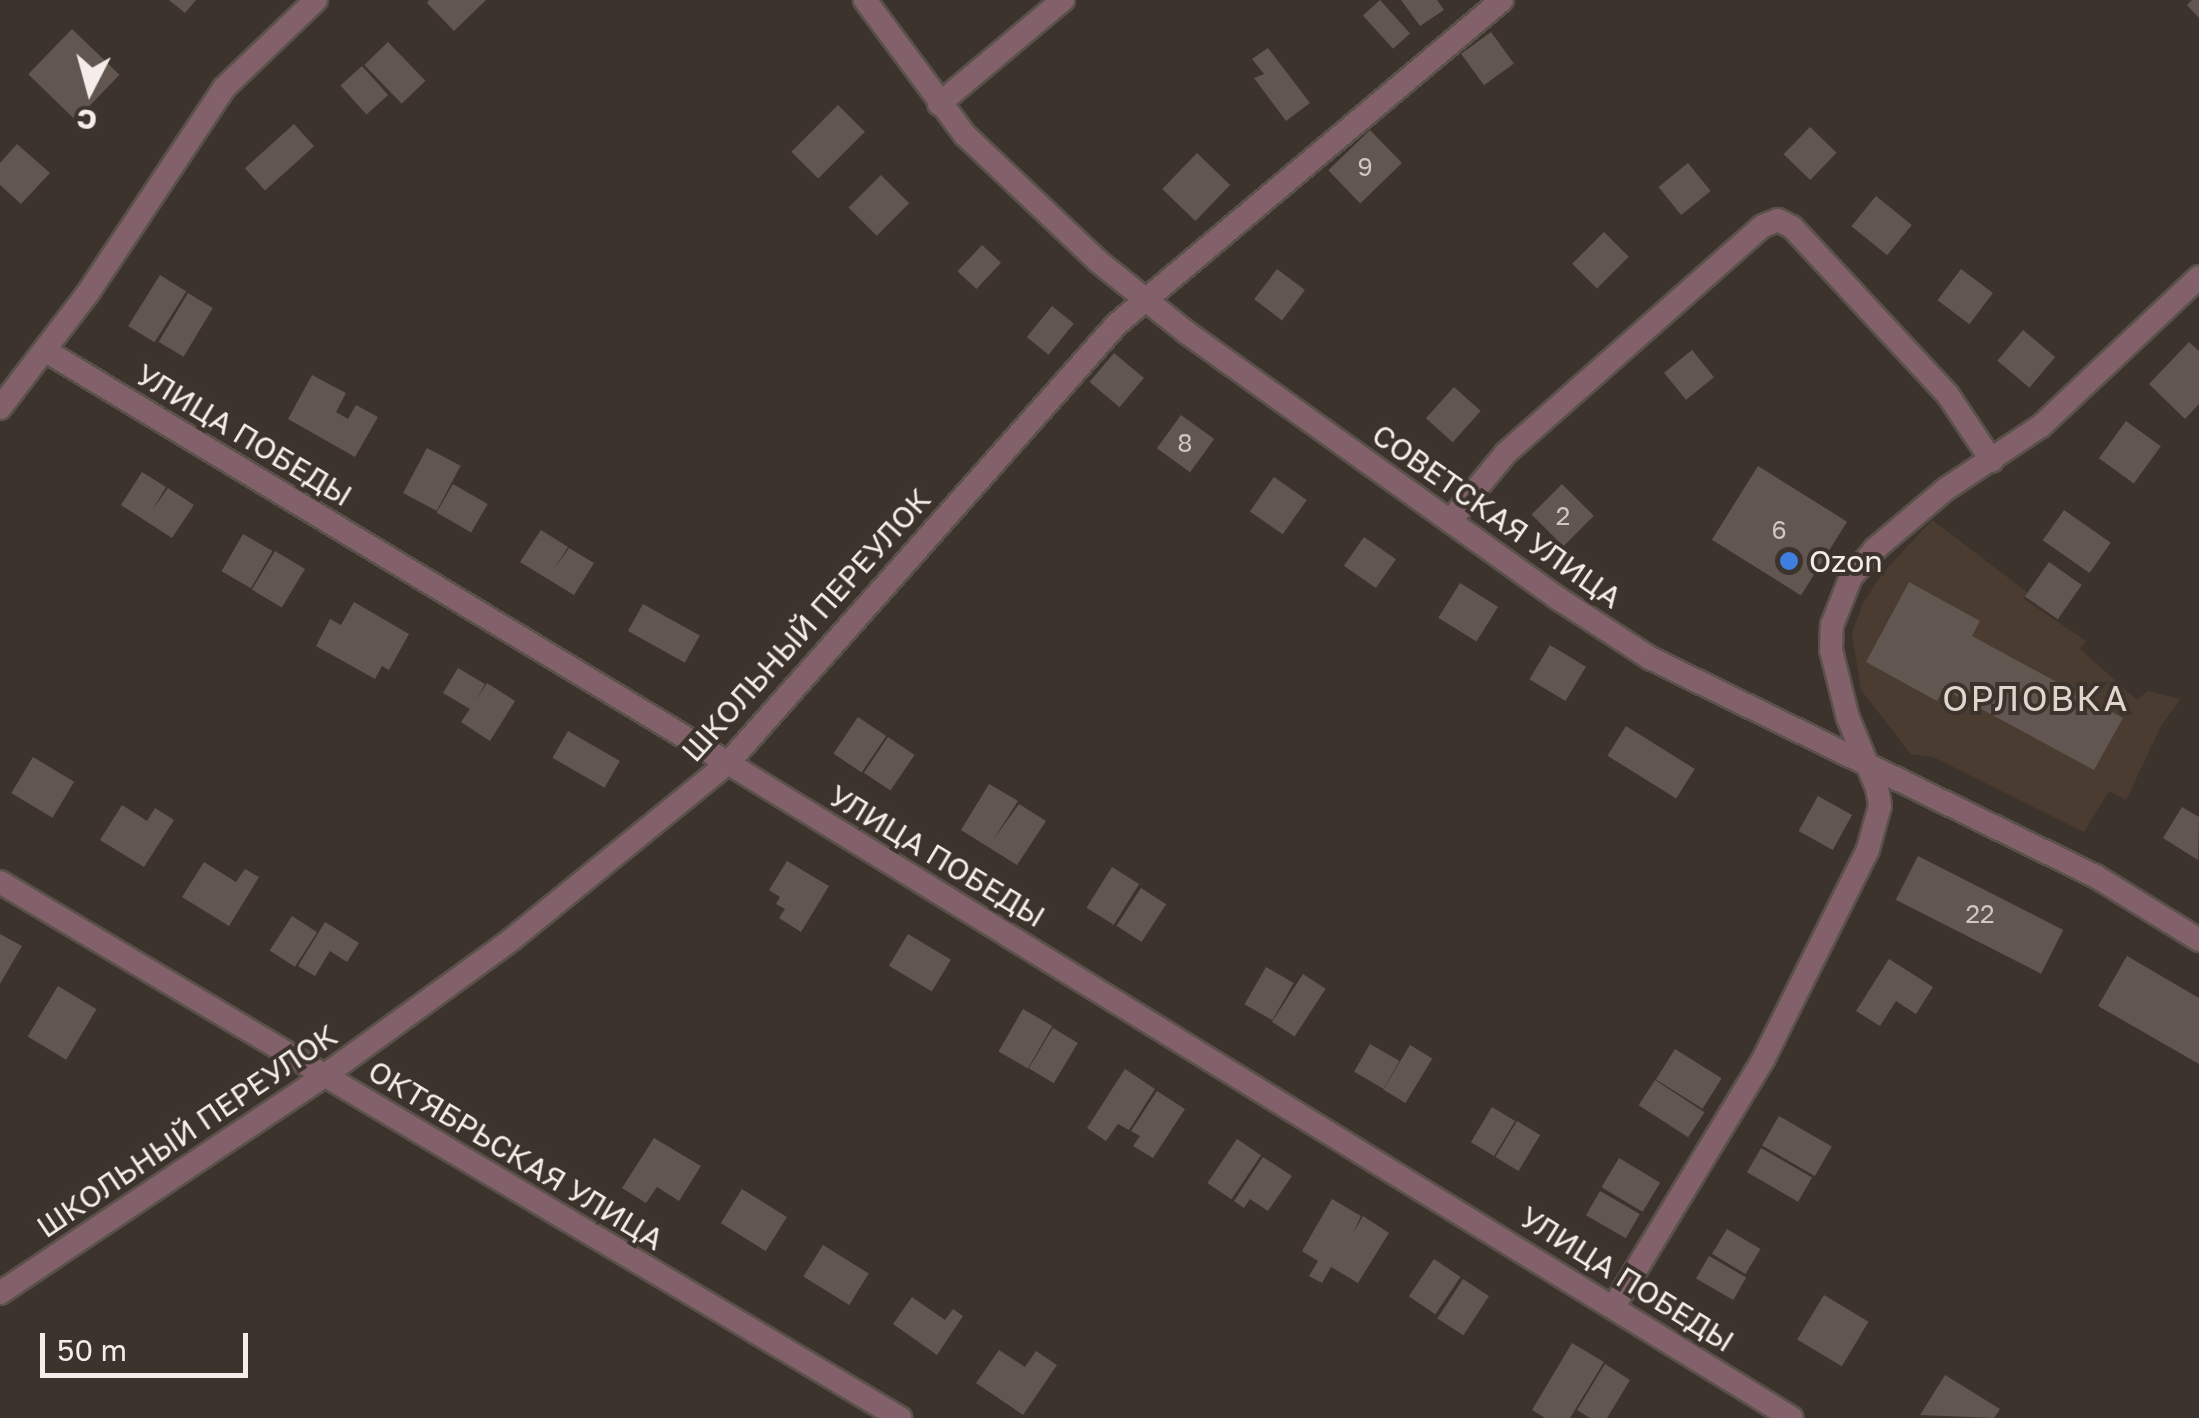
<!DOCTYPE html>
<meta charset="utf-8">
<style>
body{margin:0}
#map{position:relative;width:2199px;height:1418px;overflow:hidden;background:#3d332d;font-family:"Golos Text",sans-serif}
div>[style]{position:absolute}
.built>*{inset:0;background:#4b3c32}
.building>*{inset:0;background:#615650;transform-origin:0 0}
.roads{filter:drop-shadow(2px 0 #5a514b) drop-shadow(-2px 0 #5a514b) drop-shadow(0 2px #5a514b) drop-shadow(0 -2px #5a514b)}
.street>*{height:22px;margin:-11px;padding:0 11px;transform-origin:11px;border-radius:11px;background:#83616a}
.dots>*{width:28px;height:28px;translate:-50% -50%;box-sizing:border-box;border:5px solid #3d332d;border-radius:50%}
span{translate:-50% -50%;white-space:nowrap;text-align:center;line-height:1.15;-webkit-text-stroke:8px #3d332d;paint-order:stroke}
.number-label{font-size:25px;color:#cfc7c4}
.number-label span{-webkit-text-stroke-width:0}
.street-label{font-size:30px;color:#f4edea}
.poi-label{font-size:30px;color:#f4edea}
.left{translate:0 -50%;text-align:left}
.quarter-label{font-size:35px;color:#e2d5ce;letter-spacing:2.5px}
.north{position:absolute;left:40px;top:40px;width:100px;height:100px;-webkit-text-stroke:8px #3d332d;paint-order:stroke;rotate:186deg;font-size:28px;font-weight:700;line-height:40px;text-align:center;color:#f4edea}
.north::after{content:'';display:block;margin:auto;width:35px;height:45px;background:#f4edea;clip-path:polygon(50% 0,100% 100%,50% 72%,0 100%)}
.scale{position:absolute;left:40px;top:1333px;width:208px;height:45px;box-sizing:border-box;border:5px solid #f4edea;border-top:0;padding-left:12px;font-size:30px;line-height:35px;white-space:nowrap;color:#f4edea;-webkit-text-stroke:8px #3d332d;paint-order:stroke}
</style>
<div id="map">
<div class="built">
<i style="clip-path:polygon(1932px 520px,2027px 592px,2024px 599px,2086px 641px,2080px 649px,2137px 700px,2148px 691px,2180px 699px,2161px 726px,2126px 800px,2109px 791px,2084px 832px,1933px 757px,1911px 754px,1861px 690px,1852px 633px,1863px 603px,1882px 574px)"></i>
</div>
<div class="building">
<i style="clip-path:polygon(169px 0,196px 0,185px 13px)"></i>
<i style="clip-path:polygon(429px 0,486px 0,454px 31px,427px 3px)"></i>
<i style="left:1380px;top:0;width:45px;height:23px;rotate:48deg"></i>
<i style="clip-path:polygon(1401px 0,1437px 0,1444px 10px,1420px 26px)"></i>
<i style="clip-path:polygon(2192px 0,2199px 0,2199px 18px,2187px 5px)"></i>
<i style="left:72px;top:29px;width:66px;height:63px;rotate:44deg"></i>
<i style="left:1491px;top:32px;width:39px;height:37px;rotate:54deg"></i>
<i style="left:388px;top:42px;width:54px;height:33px;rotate:46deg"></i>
<i style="clip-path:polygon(1268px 48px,1310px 103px,1286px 121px,1254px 78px,1264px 74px,1252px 59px)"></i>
<i style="left:362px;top:66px;width:39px;height:29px;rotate:48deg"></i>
<i style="left:838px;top:105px;width:38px;height:66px;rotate:45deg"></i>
<i style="left:294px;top:124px;width:30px;height:66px;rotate:48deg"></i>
<i style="left:1810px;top:127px;width:37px;height:38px;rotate:44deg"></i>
<i style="left:1370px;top:130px;width:46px;height:58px;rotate:46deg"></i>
<i style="clip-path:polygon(17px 144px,50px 173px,21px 204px,0 185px,0 163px)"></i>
<i style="left:1197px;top:153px;width:46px;height:50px;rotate:44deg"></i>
<i style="left:1688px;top:163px;width:36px;height:38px;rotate:51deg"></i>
<i style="left:881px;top:175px;width:40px;height:46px;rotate:45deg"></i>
<i style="left:1876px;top:196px;width:46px;height:39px;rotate:39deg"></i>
<i style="left:1604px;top:232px;width:35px;height:45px;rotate:45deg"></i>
<i style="left:982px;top:245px;width:26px;height:36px;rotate:43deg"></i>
<i style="left:1277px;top:269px;width:35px;height:38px;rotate:37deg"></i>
<i style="left:1961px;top:269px;width:40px;height:39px;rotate:37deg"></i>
<i style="left:160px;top:275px;width:31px;height:60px;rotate:32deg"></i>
<i style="left:188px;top:293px;width:29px;height:57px;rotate:31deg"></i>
<i style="left:1052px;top:306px;width:28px;height:40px;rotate:39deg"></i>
<i style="left:2023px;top:330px;width:42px;height:40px;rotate:40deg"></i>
<i style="clip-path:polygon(2189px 342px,2199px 351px,2199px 404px,2185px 419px,2149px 384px)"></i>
<i style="left:1692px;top:350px;width:35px;height:36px;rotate:51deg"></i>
<i style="left:1114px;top:353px;width:39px;height:38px;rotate:40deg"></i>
<i style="clip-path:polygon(312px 375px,346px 393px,336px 412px,348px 419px,356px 405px,378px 417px,355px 457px,288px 419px)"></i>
<i style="left:1454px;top:387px;width:36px;height:42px;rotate:42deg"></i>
<i style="left:1181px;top:415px;width:41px;height:41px;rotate:36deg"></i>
<i style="left:2126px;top:421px;width:43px;height:46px;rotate:36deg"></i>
<i style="left:427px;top:448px;width:38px;height:51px;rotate:28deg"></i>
<i style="left:1758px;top:466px;width:105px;height:87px;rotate:32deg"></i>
<i style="clip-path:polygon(142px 472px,166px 487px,153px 509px,168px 488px,194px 505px,172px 538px,121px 505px)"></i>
<i style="left:1274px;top:477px;width:40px;height:42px;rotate:35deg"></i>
<i style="left:453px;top:484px;width:40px;height:33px;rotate:30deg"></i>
<i style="left:1562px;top:484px;width:45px;height:43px;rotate:45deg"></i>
<i style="left:2064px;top:510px;width:57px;height:37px;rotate:35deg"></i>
<i style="clip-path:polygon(541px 530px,568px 547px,554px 569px,569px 548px,594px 563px,574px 595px,520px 562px)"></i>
<i style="left:243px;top:534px;width:34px;height:43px;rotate:30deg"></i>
<i style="left:1364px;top:537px;width:39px;height:35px;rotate:35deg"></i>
<i style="left:275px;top:551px;width:35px;height:45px;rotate:31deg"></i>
<i style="left:2049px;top:562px;width:40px;height:42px;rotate:35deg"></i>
<i style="clip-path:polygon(1909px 582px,1980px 621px,1972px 636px,2123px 718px,2094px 770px,1944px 689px,1937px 701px,1866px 662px)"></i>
<i style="left:1460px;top:583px;width:45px;height:41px;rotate:32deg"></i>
<i style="clip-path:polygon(354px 602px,409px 634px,389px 670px,382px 666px,375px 679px,316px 646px,330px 619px,341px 625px)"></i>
<i style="left:643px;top:604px;width:65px;height:31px;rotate:29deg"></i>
<i style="left:1550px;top:645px;width:42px;height:40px;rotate:31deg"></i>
<i style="clip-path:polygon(458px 668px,485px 684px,476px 700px,487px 683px,515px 701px,490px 741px,461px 722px,470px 709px,443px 693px)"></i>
<i style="left:858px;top:717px;width:34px;height:44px;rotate:34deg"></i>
<i style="left:1626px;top:726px;width:81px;height:35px;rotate:32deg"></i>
<i style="left:568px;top:731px;width:60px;height:31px;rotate:30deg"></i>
<i style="left:888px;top:737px;width:32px;height:43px;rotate:34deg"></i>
<i style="left:33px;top:757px;width:48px;height:42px;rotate:31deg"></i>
<i style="clip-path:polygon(989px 784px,1018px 801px,993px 840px,1019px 804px,1046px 821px,1017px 865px,961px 830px)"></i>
<i style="left:1818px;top:796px;width:39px;height:40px;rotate:29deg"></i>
<i style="clip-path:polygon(122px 805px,147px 821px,155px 808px,174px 820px,144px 867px,100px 840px)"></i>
<i style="clip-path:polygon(2182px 807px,2199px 817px,2198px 860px,2163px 838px)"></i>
<i style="left:1918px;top:856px;width:163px;height:49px;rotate:27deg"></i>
<i style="clip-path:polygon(787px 861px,829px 886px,801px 932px,779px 918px,785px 909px,776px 904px,780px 897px,769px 890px)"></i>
<i style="clip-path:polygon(204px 862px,236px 882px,245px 869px,259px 877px,229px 926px,182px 897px)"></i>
<i style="left:1112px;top:867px;width:32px;height:48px;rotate:32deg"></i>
<i style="left:1141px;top:888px;width:30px;height:45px;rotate:33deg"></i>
<i style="left:292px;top:916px;width:30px;height:41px;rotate:33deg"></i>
<i style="clip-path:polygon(325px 922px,359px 943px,347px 962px,330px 951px,315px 976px,298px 966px)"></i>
<i style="clip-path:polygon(0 934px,22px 946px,0 984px)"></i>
<i style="left:908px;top:934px;width:50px;height:37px;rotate:31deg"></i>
<i style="clip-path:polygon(2127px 956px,2199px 998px,2199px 1064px,2098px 1006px)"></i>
<i style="clip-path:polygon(1889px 959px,1933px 987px,1916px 1014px,1896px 1001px,1880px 1026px,1856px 1011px)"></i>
<i style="left:1266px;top:967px;width:32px;height:43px;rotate:30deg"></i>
<i style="left:1303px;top:974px;width:27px;height:57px;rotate:33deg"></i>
<i style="left:58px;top:986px;width:45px;height:59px;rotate:31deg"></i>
<i style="left:1023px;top:1009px;width:34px;height:49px;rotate:30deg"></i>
<i style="left:1053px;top:1028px;width:29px;height:47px;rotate:31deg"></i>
<i style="left:1370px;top:1044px;width:34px;height:32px;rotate:30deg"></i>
<i style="left:1410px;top:1045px;width:26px;height:52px;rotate:31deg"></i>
<i style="left:1675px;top:1049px;width:55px;height:36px;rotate:32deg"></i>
<i style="clip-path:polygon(1125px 1069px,1155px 1089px,1129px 1130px,1118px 1124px,1106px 1141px,1087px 1128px)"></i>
<i style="left:1655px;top:1080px;width:59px;height:30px;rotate:33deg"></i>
<i style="clip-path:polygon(1157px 1091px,1185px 1109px,1153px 1158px,1133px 1146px,1140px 1136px,1131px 1131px)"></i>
<i style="left:1492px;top:1107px;width:27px;height:41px;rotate:31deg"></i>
<i style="left:1779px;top:1116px;width:61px;height:34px;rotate:30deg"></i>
<i style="left:1517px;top:1121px;width:27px;height:42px;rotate:31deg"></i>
<i style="clip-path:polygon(654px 1138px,701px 1166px,679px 1201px,657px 1187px,646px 1203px,622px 1188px)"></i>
<i style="left:1237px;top:1139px;width:29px;height:53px;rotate:34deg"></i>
<i style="left:1761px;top:1148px;width:59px;height:28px;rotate:30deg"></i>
<i style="clip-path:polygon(1263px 1157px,1292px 1176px,1268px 1211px,1250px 1199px,1244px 1208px,1234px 1201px)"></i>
<i style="left:1619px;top:1158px;width:48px;height:34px;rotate:31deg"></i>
<i style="left:742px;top:1189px;width:53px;height:40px;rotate:32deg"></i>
<i style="left:1600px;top:1191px;width:46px;height:28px;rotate:30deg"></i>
<i style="clip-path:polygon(1332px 1199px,1361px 1216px,1353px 1233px,1363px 1216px,1389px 1233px,1358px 1283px,1331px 1267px,1322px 1283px,1309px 1276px,1318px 1261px,1302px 1251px)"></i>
<i style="left:1727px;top:1229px;width:39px;height:29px;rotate:31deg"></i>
<i style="left:823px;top:1245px;width:54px;height:37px;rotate:32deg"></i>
<i style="left:1709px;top:1256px;width:43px;height:26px;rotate:30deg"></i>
<i style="left:1434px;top:1259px;width:32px;height:45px;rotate:34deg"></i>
<i style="left:1463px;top:1279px;width:31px;height:47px;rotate:33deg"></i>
<i style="left:1824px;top:1295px;width:52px;height:52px;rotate:31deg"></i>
<i style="clip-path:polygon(912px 1297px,945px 1320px,953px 1309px,963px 1316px,937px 1355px,893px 1324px)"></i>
<i style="clip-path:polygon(1572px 1343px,1604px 1362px,1570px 1418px,1545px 1418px,1532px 1410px)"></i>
<i style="clip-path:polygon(999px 1350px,1025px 1367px,1036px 1351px,1057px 1365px,1023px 1415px,976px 1383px)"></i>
<i style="clip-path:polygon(1605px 1364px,1630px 1380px,1607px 1418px,1590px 1418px,1577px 1410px)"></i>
<i style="clip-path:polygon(1945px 1375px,2000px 1409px,1994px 1418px,1920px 1415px)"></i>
</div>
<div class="roads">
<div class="street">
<i style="left:865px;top:0;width:168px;rotate:53.5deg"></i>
<i style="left:965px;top:135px;width:185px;rotate:43.5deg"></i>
<i style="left:1099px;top:262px;width:112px;rotate:38.8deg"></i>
<i style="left:1186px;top:332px;width:459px;rotate:35.6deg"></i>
<i style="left:1559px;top:599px;width:108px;rotate:33deg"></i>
<i style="left:1650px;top:658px;width:496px;rotate:26.1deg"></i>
<i style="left:2095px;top:876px;width:122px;rotate:31.6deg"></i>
<i style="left:939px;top:104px;width:162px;rotate:-40deg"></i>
<i style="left:46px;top:351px;width:797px;rotate:31.14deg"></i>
<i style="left:728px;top:763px;width:1249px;rotate:31.62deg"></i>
<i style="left:0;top:408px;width:145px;rotate:-52.6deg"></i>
<i style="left:88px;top:293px;width:246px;rotate:-56.4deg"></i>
<i style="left:224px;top:88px;width:127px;rotate:-43.7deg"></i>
<i style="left:1450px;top:521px;width:88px;rotate:-50.5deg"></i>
<i style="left:1506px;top:453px;width:343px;rotate:-41.5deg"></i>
<i style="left:1763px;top:226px;width:16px;rotate:-22deg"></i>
<i style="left:1778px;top:220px;width:16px;rotate:27deg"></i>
<i style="left:1792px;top:227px;width:229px;rotate:47.1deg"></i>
<i style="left:1948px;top:395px;width:79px;rotate:56.3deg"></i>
<i style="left:0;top:882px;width:1048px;rotate:30.78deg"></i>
<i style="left:0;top:1293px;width:390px;rotate:-33.8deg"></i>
<i style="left:324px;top:1076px;width:231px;rotate:-36deg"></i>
<i style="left:511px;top:940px;width:280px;rotate:-39.2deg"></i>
<i style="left:728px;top:763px;width:587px;rotate:-48.46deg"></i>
<i style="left:1117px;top:324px;width:503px;rotate:-40.08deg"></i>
<i style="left:1614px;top:1306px;width:288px;rotate:-58.8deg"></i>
<i style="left:1763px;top:1060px;width:236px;rotate:-63.5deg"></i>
<i style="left:1868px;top:849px;width:45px;rotate:-74.4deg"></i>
<i style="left:1880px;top:806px;width:18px;rotate:-99deg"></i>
<i style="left:1877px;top:788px;width:76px;rotate:-112.5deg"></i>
<i style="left:1848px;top:718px;width:70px;rotate:-104deg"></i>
<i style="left:1831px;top:650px;width:25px;rotate:-88deg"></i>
<i style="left:1832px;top:625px;width:52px;rotate:-68.4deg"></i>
<i style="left:1851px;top:577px;width:37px;rotate:-49deg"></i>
<i style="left:1875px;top:549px;width:93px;rotate:-40.2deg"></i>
<i style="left:1946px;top:489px;width:114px;rotate:-33.6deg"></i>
<i style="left:2041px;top:426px;width:217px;rotate:-43.3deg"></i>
</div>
</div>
<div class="dots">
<i style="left:1789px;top:561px;background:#3f7fe0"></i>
</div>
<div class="number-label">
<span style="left:1365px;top:167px">9</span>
<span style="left:1185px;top:443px">8</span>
<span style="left:1563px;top:516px">2</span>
<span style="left:1779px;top:530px">6</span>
<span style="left:1980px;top:914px">22</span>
</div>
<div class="street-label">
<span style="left:244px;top:435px;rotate:31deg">УЛИЦА ПОБЕДЫ</span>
<span style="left:1497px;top:516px;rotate:35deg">СОВЕТСКАЯ УЛИЦА</span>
<span style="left:806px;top:625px;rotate:-48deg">ШКОЛЬНЫЙ ПЕРЕУЛОК</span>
<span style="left:937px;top:856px;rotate:31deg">УЛИЦА ПОБЕДЫ</span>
<span style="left:187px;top:1131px;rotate:-34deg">ШКОЛЬНЫЙ ПЕРЕУЛОК</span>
<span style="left:516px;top:1155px;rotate:31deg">ОКТЯБРЬСКАЯ УЛИЦА</span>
<span style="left:1627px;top:1279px;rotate:32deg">УЛИЦА ПОБЕДЫ</span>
</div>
<div class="poi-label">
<span class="left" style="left:1809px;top:561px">Ozon</span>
</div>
<div class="quarter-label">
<span style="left:2036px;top:698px">ОРЛОВКА</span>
</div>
<div class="north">С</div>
<div class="scale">50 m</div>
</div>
